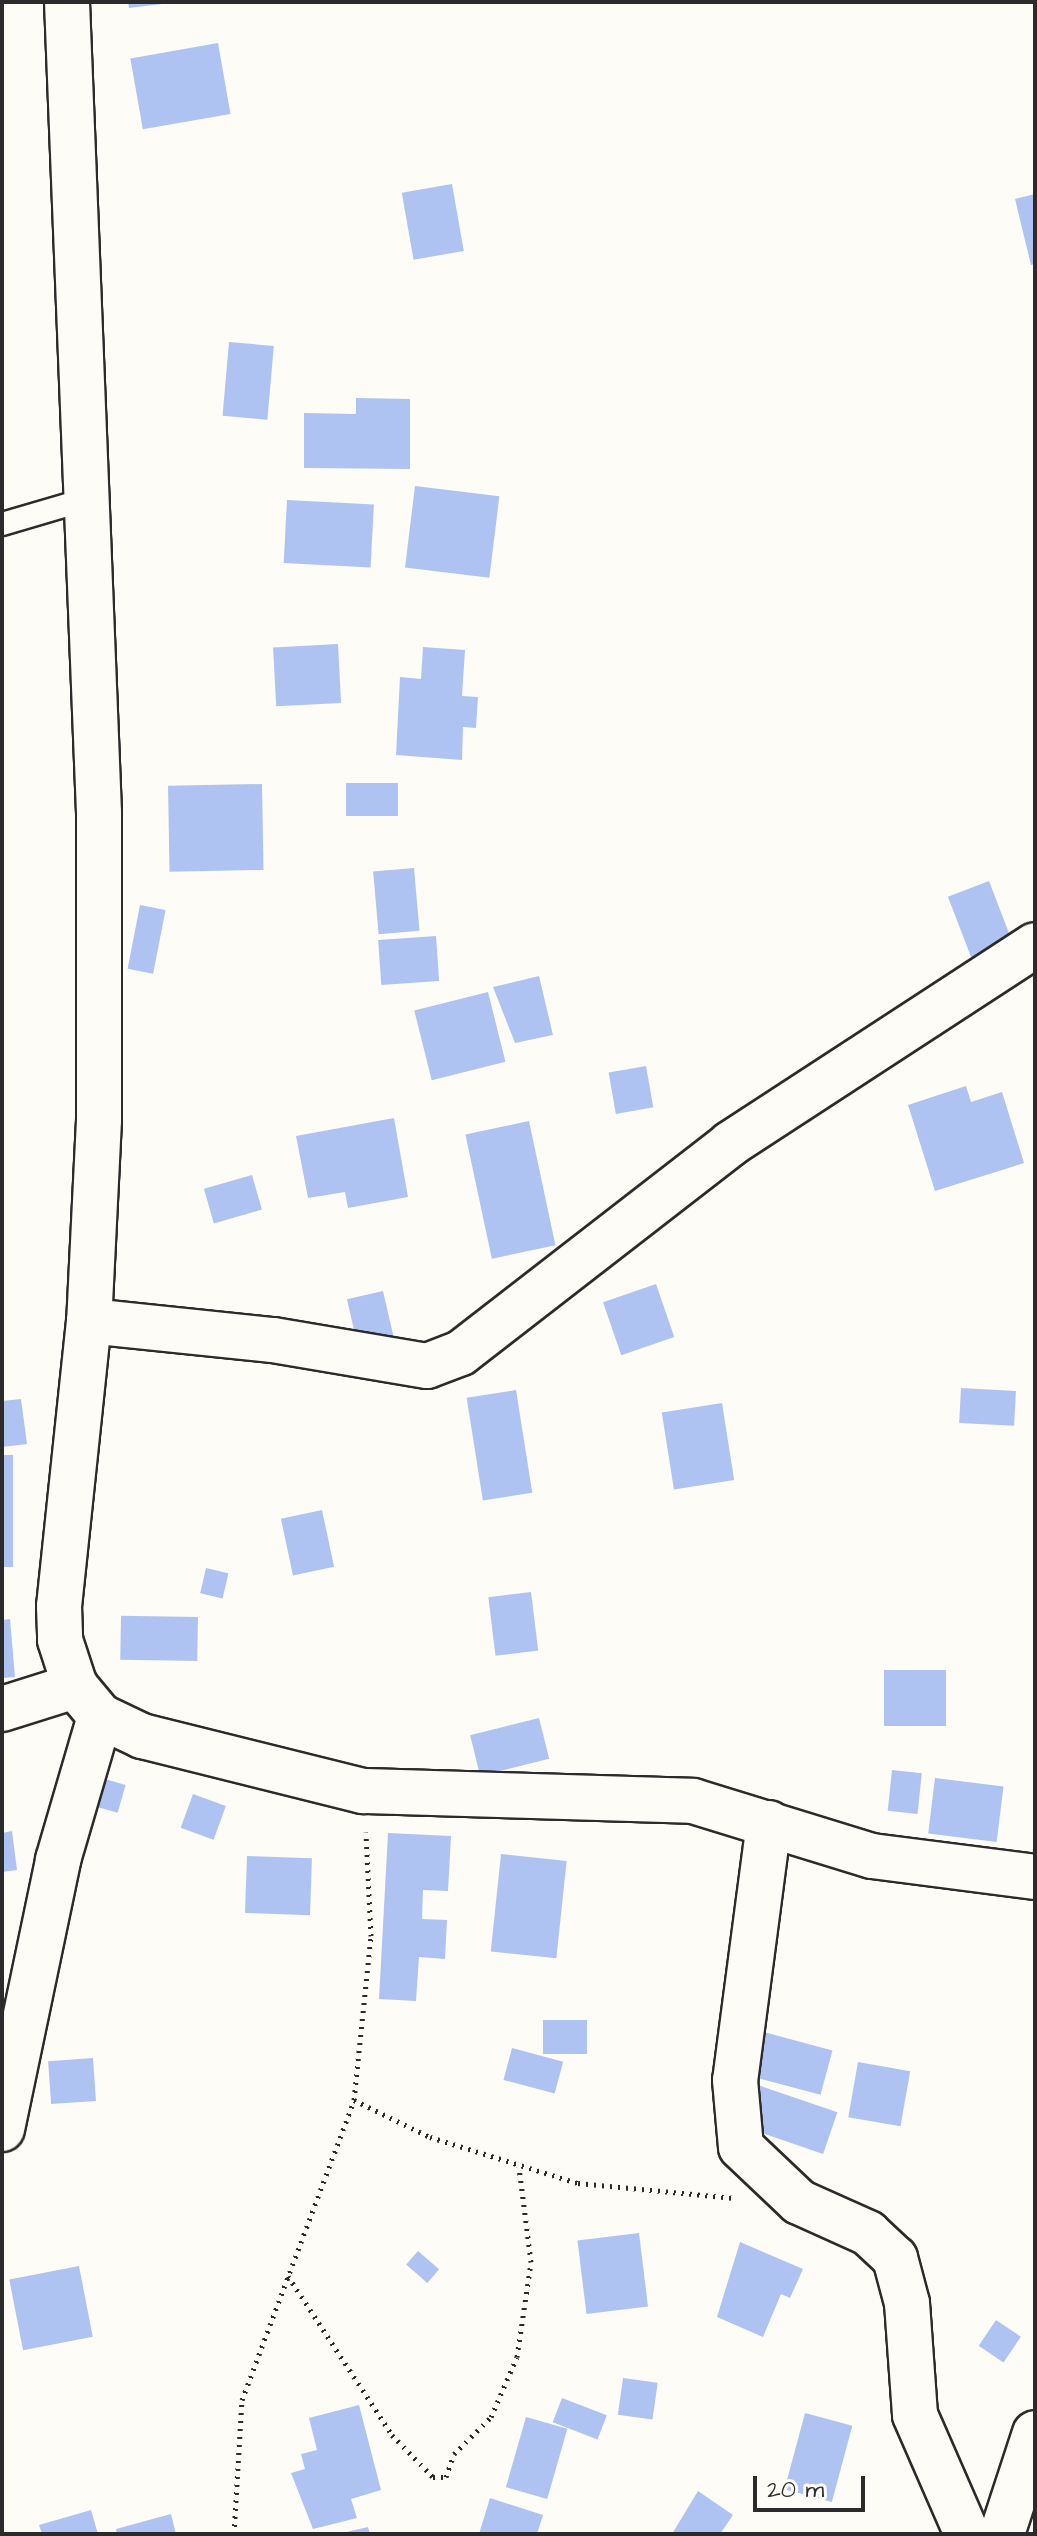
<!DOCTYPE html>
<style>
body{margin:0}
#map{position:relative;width:1037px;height:2536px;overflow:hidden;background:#fdfcf7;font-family:"Architects Daughter",sans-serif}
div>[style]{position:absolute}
.building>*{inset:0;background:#afc3f2;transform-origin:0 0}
.path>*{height:5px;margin-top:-2.5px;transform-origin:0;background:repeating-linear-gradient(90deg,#2b2b2b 0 2px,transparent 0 8px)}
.roads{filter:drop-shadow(2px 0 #2b2b2b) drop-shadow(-2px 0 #2b2b2b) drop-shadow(0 2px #2b2b2b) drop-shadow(0 -2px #2b2b2b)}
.lane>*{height:22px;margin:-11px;padding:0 11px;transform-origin:11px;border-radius:11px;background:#fdfcf7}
.street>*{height:44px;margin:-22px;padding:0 22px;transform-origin:22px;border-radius:22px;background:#fdfcf7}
span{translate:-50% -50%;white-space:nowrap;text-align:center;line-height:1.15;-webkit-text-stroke:6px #fdfcf7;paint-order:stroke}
.frame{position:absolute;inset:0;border:4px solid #2b2b2b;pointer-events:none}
.scale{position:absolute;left:753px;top:2476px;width:112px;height:36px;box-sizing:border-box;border:4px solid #2b2b2b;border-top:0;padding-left:10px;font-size:24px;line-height:28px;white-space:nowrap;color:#2b2b2b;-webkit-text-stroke:6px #fdfcf7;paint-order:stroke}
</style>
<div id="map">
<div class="building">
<i style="clip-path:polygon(128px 2px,162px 2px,162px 4px,129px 8px)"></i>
<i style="left:218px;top:43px;width:72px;height:89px;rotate:80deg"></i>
<i style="left:452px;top:184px;width:68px;height:51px;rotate:80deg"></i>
<i style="clip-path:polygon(1035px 194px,1035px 264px,1031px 265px,1015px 199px)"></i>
<i style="left:229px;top:342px;width:45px;height:74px;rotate:5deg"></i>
<i style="clip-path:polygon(356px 398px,410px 399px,410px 469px,304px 468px,304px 413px,356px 414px)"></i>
<i style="left:415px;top:486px;width:85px;height:82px;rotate:7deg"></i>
<i style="left:287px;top:500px;width:87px;height:63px;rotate:3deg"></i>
<i style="left:338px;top:644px;width:59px;height:65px;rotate:87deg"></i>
<i style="clip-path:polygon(423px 647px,465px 650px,462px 696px,478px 697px,476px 728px,463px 727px,462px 760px,396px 755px,400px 677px,421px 679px)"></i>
<i style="left:346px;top:783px;width:52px;height:33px"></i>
<i style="left:262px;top:784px;width:86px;height:94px;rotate:89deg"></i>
<i style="left:414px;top:868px;width:63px;height:41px;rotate:85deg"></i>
<i style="left:989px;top:881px;width:65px;height:44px;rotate:69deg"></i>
<i style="left:140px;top:905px;width:26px;height:65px;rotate:11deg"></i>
<i style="left:436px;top:936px;width:45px;height:58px;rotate:86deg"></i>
<i style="clip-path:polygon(539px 976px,553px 1035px,515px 1043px,493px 987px)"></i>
<i style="left:488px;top:992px;width:72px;height:76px;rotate:76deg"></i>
<i style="left:646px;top:1066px;width:42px;height:38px;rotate:80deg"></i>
<i style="clip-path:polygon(966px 1086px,971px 1102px,1002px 1092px,1024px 1163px,935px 1191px,908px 1105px)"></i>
<i style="clip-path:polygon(394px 1118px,408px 1197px,348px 1208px,345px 1192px,308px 1198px,296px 1136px)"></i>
<i style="left:529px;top:1121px;width:127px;height:65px;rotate:78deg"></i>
<i style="left:252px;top:1175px;width:36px;height:50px;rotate:74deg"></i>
<i style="left:656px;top:1284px;width:56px;height:56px;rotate:71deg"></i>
<i style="left:383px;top:1291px;width:46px;height:37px;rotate:77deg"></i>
<i style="left:961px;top:1388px;width:55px;height:35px;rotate:3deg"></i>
<i style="left:516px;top:1390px;width:104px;height:50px;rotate:81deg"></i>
<i style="clip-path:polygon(21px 1399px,27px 1444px,2px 1447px,2px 1401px)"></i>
<i style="left:722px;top:1403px;width:78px;height:61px;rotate:81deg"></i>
<i style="left:2px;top:1455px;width:11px;height:112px"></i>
<i style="left:322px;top:1510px;width:58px;height:42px;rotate:78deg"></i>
<i style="left:206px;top:1568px;width:23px;height:26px;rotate:13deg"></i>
<i style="left:531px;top:1592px;width:59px;height:43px;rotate:83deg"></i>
<i style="left:198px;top:1617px;width:44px;height:77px;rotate:91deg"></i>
<i style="clip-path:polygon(10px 1619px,15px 1677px,2px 1678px,2px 1620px)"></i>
<i style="left:884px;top:1670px;width:62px;height:56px"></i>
<i style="left:539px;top:1718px;width:42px;height:71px;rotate:76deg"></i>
<i style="left:892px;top:1770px;width:30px;height:41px;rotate:6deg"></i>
<i style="left:91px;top:1775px;width:36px;height:29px;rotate:16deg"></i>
<i style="left:935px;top:1778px;width:69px;height:56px;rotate:7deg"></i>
<i style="left:193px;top:1794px;width:35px;height:36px;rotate:20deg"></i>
<i style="clip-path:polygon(12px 1831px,17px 1870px,2px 1872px,2px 1833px)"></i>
<i style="clip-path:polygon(388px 1833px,451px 1836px,448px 1891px,423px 1890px,422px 1919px,447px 1920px,445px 1959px,419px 1957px,416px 2001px,379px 1999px)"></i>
<i style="left:501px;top:1854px;width:66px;height:98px;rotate:6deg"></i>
<i style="left:247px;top:1856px;width:65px;height:57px;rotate:2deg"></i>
<i style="left:587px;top:2020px;width:34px;height:44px;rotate:90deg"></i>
<i style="left:760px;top:2031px;width:75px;height:46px;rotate:15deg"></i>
<i style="left:512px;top:2048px;width:53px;height:33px;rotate:15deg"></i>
<i style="left:93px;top:2058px;width:43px;height:45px;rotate:86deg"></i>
<i style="left:858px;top:2062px;width:53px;height:56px;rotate:10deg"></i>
<i style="left:758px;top:2085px;width:84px;height:44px;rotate:19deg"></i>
<i style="left:639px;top:2233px;width:74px;height:62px;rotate:83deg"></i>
<i style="clip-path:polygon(740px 2242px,803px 2269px,790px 2298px,781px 2294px,763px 2337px,717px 2317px)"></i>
<i style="left:418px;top:2251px;width:28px;height:18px;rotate:41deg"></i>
<i style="left:79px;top:2266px;width:72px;height:71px;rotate:79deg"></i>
<i style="left:996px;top:2320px;width:30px;height:31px;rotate:34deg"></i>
<i style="left:623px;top:2378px;width:35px;height:37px;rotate:8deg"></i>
<i style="left:562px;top:2398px;width:48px;height:26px;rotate:21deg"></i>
<i style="clip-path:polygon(359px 2405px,381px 2490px,351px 2499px,357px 2518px,313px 2529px,291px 2473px,305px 2469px,301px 2454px,317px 2450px,309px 2418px)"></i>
<i style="left:805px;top:2413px;width:49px;height:79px;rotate:15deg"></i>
<i style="left:526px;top:2417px;width:43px;height:73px;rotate:16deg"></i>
<i style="clip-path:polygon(698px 2491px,733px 2515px,720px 2534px,672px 2534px)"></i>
<i style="clip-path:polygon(490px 2498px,543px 2515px,537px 2534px,479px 2534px)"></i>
<i style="clip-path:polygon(91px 2510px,98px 2534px,42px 2534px,39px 2525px)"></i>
<i style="clip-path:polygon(171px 2514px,176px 2534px,117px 2534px,116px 2529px)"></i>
<i style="clip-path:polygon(368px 2527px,370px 2534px,342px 2534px,342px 2533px)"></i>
</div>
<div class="path">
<i style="left:354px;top:2100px;width:85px;rotate:26deg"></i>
<i style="left:430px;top:2137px;width:155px;rotate:17.3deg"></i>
<i style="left:578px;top:2183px;width:157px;rotate:5.5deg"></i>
<i style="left:288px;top:2276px;width:190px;rotate:56.8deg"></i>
<i style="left:392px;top:2435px;width:59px;rotate:45.7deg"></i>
<i style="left:433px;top:2477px;width:13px"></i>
<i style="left:446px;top:2477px;width:24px;rotate:-71deg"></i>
<i style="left:454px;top:2454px;width:52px;rotate:-45deg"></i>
<i style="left:491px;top:2417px;width:65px;rotate:-66.6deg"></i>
<i style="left:517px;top:2357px;width:96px;rotate:-81.6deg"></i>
<i style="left:531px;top:2262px;width:96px;rotate:-97.2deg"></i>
<i style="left:234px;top:2534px;width:134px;rotate:-86.6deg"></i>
<i style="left:242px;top:2400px;width:320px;rotate:-69.5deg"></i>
<i style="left:354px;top:2100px;width:165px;rotate:-84.1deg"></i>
<i style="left:371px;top:1936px;width:104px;rotate:-92.8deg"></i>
</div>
<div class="roads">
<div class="lane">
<i style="left:2px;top:524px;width:85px;rotate:-16.3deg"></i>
</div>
<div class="street">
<i style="left:67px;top:2px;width:812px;rotate:87.74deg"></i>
<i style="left:99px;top:813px;width:307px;rotate:90deg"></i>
<i style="left:99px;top:1120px;width:201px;rotate:92.8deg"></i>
<i style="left:89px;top:1321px;width:287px;rotate:96deg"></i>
<i style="left:59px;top:1606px;width:34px;rotate:88deg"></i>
<i style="left:60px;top:1640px;width:48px;rotate:71.9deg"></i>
<i style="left:75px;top:1686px;width:39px;rotate:50deg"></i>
<i style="left:100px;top:1716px;width:47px;rotate:25.5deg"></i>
<i style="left:142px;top:1736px;width:228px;rotate:14deg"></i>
<i style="left:363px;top:1791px;width:330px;rotate:1.7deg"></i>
<i style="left:693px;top:1801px;width:187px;rotate:17.1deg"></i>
<i style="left:872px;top:1856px;width:164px;rotate:7.3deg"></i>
<i style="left:89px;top:1321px;width:185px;rotate:5.9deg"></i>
<i style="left:273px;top:1340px;width:156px;rotate:9.6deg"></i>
<i style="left:427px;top:1366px;width:36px;rotate:-21deg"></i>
<i style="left:461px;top:1353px;width:341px;rotate:-37.8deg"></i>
<i style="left:730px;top:1144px;width:364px;rotate:-33.1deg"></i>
<i style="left:2px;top:1709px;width:77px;rotate:-17.5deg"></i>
<i style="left:769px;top:1823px;width:259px;rotate:97.5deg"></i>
<i style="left:735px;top:2080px;width:67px;rotate:84.9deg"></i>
<i style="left:741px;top:2147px;width:80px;rotate:43.5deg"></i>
<i style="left:799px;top:2202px;width:76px;rotate:24.2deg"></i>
<i style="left:868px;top:2233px;width:37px;rotate:43deg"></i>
<i style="left:895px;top:2258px;width:47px;rotate:75.1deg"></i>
<i style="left:907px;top:2303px;width:112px;rotate:85.9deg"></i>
<i style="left:915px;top:2415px;width:130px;rotate:66.4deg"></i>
<i style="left:2px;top:2129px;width:275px;rotate:-78.2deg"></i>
<i style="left:58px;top:1860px;width:150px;rotate:-73.7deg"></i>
<i style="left:1002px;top:2534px;width:106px;rotate:-71.9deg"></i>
</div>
</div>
<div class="frame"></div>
<div class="scale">20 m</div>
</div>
